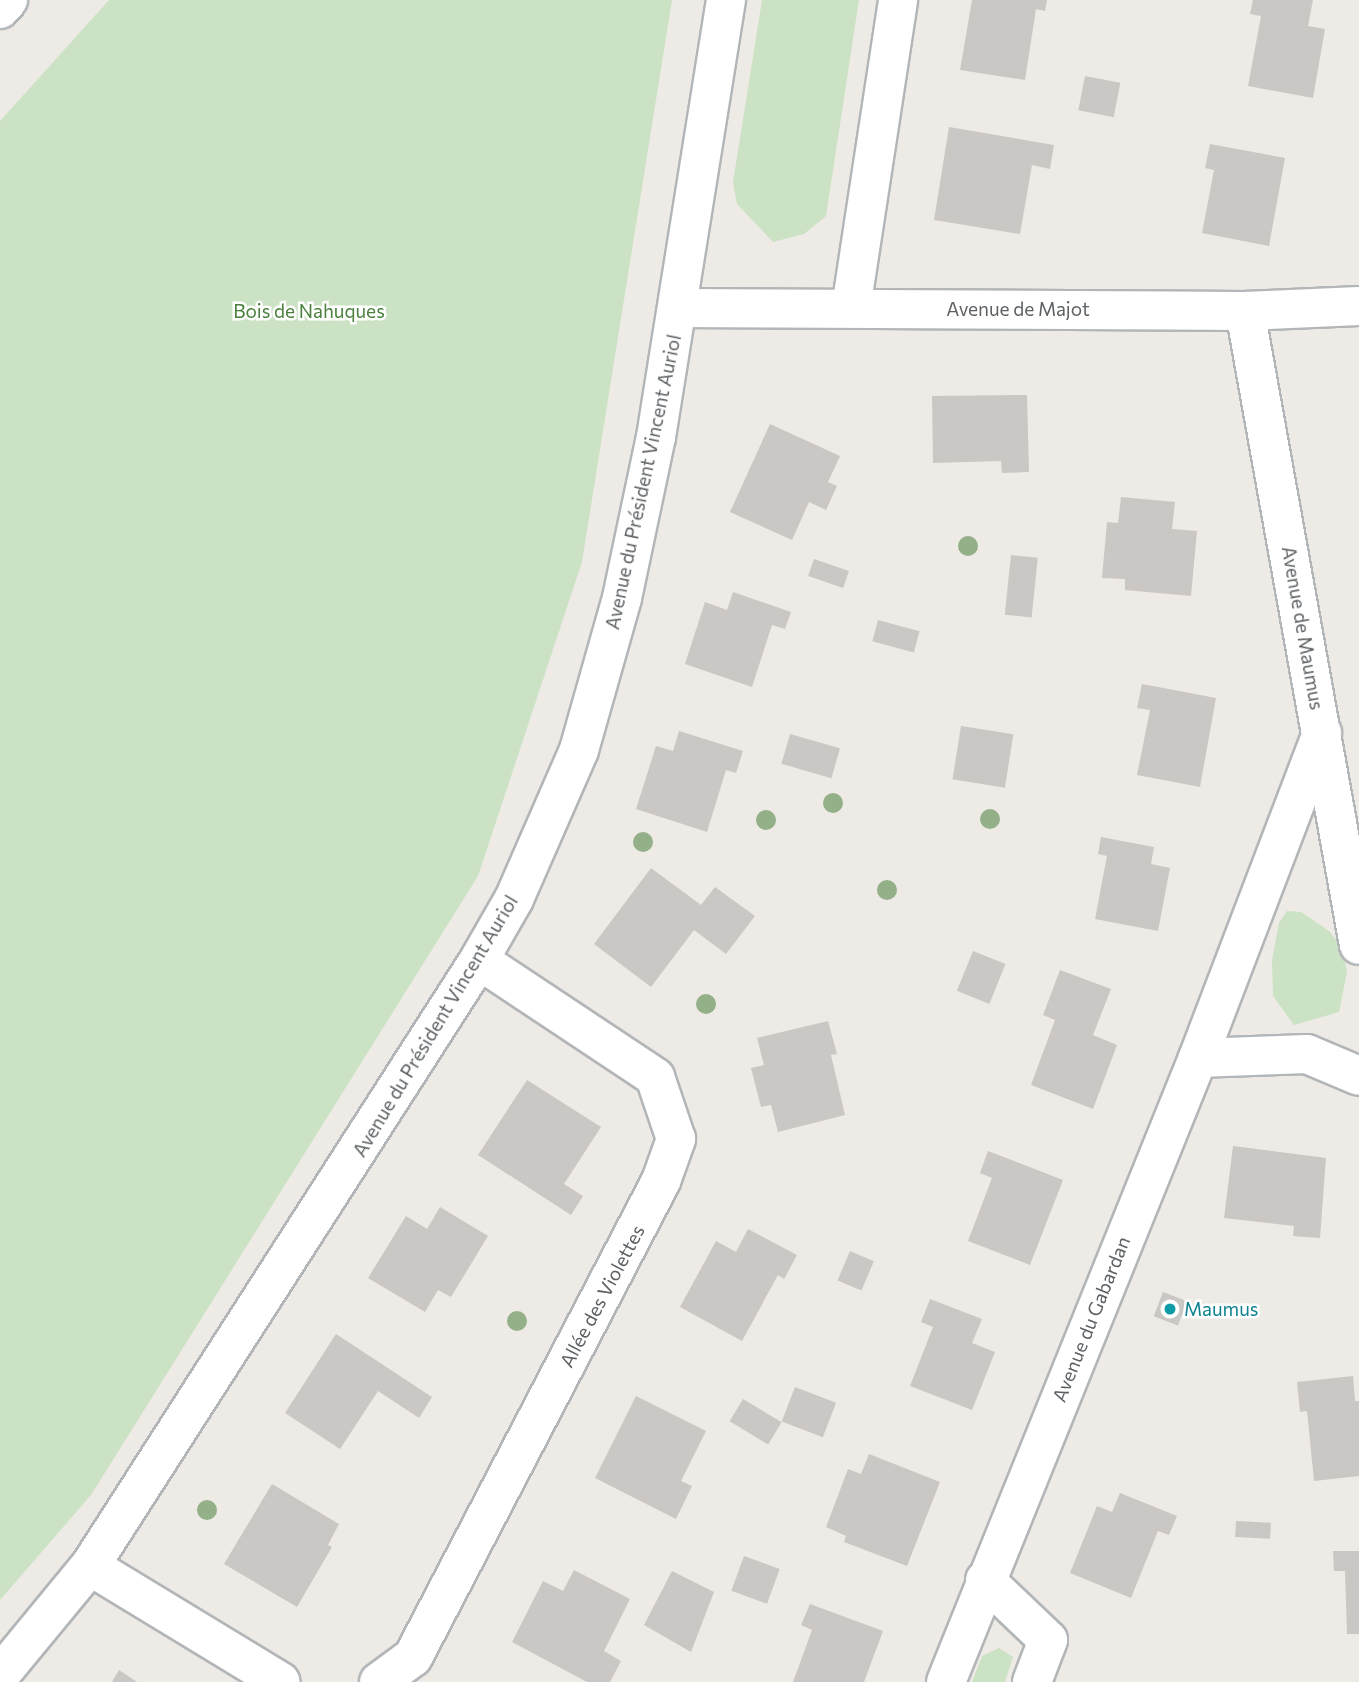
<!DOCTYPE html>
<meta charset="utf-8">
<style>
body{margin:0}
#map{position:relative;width:1359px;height:1682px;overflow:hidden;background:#eeeae5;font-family:Commissioner,sans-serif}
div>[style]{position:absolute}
.green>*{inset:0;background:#cbe3c4}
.building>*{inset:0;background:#cbc7c4;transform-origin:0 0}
.roads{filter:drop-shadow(2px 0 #b2b6b8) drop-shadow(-2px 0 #b2b6b8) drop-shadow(0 2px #b2b6b8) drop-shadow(0 -2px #b2b6b8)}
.minor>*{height:38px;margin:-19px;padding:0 19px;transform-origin:19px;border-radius:19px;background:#fff}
.trees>*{width:20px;height:20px;margin:-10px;border-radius:50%;background:#94b089}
.dots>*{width:19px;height:19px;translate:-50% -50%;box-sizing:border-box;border:4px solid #fff;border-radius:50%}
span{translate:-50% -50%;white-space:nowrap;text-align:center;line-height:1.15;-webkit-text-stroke:5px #fff;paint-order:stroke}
.street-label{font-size:19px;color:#5d6164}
.park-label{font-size:19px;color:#4a813e}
.culture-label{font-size:19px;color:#0d838f}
.left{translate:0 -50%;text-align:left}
</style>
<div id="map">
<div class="green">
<i style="clip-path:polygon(109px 0,672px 0,582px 562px,478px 876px,91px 1495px,0 1600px,0 121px)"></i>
<i style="clip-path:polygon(762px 0,859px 0,826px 216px,804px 234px,773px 242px,737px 204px,733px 182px)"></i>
<i style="clip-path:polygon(1287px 911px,1301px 912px,1329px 931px,1341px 946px,1347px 972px,1339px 1012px,1294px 1025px,1273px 996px,1272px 960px,1279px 923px)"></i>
<i style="clip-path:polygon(999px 1648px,1013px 1657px,1005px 1682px,972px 1682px,982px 1656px)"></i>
</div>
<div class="building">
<i style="clip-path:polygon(972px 0,1047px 0,1045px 11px,1036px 9px,1025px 80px,960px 70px)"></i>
<i style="clip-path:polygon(1253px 0,1313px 0,1308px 26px,1325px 29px,1313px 98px,1248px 86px,1261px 16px,1250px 14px)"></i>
<i style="left:1085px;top:76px;width:36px;height:35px;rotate:11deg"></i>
<i style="clip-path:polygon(949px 127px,1054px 145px,1050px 169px,1032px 165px,1020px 234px,934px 220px)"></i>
<i style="clip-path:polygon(1210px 144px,1285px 158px,1269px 246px,1202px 233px,1214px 170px,1205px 168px)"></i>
<i style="clip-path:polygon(1027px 395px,1029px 472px,1002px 473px,1001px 461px,933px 463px,932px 396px)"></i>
<i style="clip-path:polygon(770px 424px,840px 456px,828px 482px,837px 486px,826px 510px,809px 502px,792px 540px,730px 512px)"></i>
<i style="clip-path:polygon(1121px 497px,1175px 502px,1172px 529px,1197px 531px,1191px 596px,1125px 590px,1125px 579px,1102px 578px,1107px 522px,1118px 523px)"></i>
<i style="left:1011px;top:555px;width:27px;height:60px;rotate:6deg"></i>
<i style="left:814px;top:559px;width:37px;height:18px;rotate:19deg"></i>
<i style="clip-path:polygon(733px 592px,791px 612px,785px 629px,772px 625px,752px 687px,685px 664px,705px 602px,727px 610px)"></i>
<i style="left:878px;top:620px;width:43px;height:22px;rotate:15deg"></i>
<i style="clip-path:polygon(1142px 684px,1216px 698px,1200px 787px,1137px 775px,1150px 710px,1137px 708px)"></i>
<i style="left:961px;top:726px;width:53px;height:54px;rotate:9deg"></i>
<i style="clip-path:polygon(679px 731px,743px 751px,736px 773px,726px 770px,707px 832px,636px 809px,656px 746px,673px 751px)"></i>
<i style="left:790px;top:734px;width:52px;height:31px;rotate:16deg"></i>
<i style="clip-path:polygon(1101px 837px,1154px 847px,1151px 864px,1170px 868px,1158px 931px,1095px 919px,1107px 856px,1098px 854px)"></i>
<i style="clip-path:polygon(651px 868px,701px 905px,715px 887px,755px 916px,726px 954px,694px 930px,651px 987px,594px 944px)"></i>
<i style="left:973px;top:951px;width:35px;height:43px;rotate:22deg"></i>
<i style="clip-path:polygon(1060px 970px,1111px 989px,1093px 1035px,1117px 1045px,1093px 1109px,1031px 1085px,1055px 1020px,1043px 1015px)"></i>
<i style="clip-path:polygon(828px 1021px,837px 1054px,831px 1055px,845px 1115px,778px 1132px,771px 1105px,761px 1107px,751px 1068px,764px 1065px,757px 1038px)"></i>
<i style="clip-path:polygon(527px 1080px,601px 1127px,564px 1184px,583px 1196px,571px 1215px,478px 1155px)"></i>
<i style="clip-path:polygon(1233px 1146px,1326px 1158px,1320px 1238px,1293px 1236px,1294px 1226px,1224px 1218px)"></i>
<i style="clip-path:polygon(988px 1151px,1063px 1180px,1030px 1265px,968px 1241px,992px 1178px,980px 1173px)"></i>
<i style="clip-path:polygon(440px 1207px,488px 1236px,451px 1297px,438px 1290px,425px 1312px,368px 1278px,406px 1216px,427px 1229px)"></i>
<i style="clip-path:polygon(748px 1229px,797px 1255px,784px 1279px,778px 1275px,742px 1341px,680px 1307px,716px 1241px,736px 1252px)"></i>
<i style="left:850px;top:1251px;width:26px;height:32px;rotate:23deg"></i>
<i style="left:1163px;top:1292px;width:26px;height:26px;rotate:21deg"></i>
<i style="clip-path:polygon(930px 1299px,982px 1319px,972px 1343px,995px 1352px,972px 1410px,910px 1386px,933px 1327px,921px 1322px)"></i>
<i style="clip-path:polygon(336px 1334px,432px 1397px,419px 1418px,378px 1391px,340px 1449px,285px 1413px)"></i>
<i style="clip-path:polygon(1353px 1376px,1355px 1401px,1359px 1401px,1359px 1476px,1314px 1481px,1307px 1411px,1300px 1412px,1297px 1382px)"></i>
<i style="left:795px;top:1387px;width:44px;height:37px;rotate:21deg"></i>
<i style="clip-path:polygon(636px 1396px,706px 1431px,681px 1481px,692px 1486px,676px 1519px,595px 1478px)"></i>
<i style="left:743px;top:1399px;width:45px;height:26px;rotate:31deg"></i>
<i style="clip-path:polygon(869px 1454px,940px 1482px,907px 1566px,844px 1542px,846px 1536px,826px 1527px,848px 1469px,861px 1474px)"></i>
<i style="clip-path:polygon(272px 1484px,339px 1524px,328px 1545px,332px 1547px,297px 1607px,224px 1564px)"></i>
<i style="clip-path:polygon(1120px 1493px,1177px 1516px,1169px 1535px,1158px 1531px,1131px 1598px,1070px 1573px,1097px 1506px,1112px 1512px)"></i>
<i style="left:1236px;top:1521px;width:35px;height:16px;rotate:3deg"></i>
<i style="clip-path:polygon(1333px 1551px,1359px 1551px,1359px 1634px,1347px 1634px,1345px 1571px,1334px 1571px)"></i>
<i style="left:744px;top:1556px;width:38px;height:37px;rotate:20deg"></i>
<i style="clip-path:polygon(574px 1570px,630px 1599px,604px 1651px,621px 1661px,610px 1682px,587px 1682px,512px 1642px,543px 1581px,563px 1591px)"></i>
<i style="clip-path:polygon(672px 1571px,714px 1592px,691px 1652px,644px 1625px)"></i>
<i style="clip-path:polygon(810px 1604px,883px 1631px,864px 1682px,793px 1682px,812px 1630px,801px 1625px)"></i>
<i style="clip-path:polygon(119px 1670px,137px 1682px,112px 1682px)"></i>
</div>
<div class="roads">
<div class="minor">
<i style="left:0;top:9px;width:12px;rotate:-48deg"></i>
<i style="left:677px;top:308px;width:568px;rotate:0.3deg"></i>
<i style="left:1245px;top:311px;width:114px;rotate:-2.5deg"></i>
<i style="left:851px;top:308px;width:312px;rotate:-81.3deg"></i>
<i style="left:1245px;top:311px;width:644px;rotate:79.81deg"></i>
<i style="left:1198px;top:1058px;width:109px;rotate:-2.1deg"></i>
<i style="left:1307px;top:1054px;width:56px;rotate:22.9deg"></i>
<i style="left:90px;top:1566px;width:223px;rotate:31.3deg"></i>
<i style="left:985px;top:1580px;width:87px;rotate:43.6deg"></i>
<i style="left:1048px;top:1640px;width:45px;rotate:110.9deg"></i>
<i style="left:0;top:1675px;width:141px;rotate:-50.5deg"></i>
<i style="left:90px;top:1566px;width:720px;rotate:-57.3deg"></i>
<i style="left:479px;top:960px;width:70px;rotate:-60.2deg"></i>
<i style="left:514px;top:899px;width:163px;rotate:-66.4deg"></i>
<i style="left:579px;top:750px;width:158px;rotate:-74.2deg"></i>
<i style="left:622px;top:598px;width:165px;rotate:-78.1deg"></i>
<i style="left:656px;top:437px;width:443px;rotate:-80.9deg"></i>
<i style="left:379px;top:1682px;width:42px;rotate:-36.3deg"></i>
<i style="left:413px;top:1657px;width:537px;rotate:-62.48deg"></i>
<i style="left:661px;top:1181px;width:45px;rotate:-70.3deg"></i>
<i style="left:676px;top:1139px;width:65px;rotate:-108.7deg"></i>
<i style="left:655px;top:1077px;width:211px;rotate:-146.4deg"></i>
<i style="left:946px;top:1682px;width:673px;rotate:-68.01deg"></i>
<i style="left:1198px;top:1058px;width:348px;rotate:-69.1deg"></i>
</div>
</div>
<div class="trees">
<i style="left:968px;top:546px"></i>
<i style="left:833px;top:803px"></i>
<i style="left:990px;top:819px"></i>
<i style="left:766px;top:820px"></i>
<i style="left:643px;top:842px"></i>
<i style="left:887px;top:890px"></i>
<i style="left:706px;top:1004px"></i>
<i style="left:517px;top:1321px"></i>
<i style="left:207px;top:1510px"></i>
</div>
<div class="dots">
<i style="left:1170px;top:1309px;background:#0f9aa8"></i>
</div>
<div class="street-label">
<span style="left:1018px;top:309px">Avenue de Majot</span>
<span style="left:643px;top:482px;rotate:-78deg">Avenue du Président Vincent Auriol</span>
<span style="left:1303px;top:628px;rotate:80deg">Avenue de Maumus</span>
<span style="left:435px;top:1026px;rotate:-59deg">Avenue du Président Vincent Auriol</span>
<span style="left:602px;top:1296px;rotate:-62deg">Allée des Violettes</span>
<span style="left:1091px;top:1319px;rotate:-68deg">Avenue du Gabardan</span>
</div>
<div class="park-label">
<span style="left:309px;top:311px">Bois de Nahuques</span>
</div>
<div class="culture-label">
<span class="left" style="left:1184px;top:1309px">Maumus</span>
</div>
</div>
